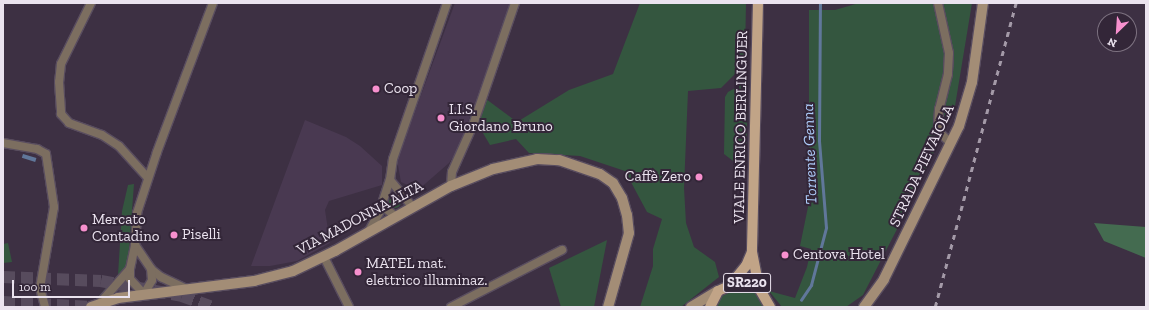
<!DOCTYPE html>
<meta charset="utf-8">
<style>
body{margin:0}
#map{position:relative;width:1149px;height:310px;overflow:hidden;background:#3d3043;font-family:"Zilla Slab",serif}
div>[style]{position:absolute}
.built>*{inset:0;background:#493951}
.green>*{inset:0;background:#34563f}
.round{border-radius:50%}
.forest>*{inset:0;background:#446b50}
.water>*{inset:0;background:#60779a;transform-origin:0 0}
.stream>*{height:2.5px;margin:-1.25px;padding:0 1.25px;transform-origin:1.25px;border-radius:1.25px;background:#60779a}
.highway-tunnel>*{height:12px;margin-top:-6px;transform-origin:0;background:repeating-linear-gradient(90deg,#574b5d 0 12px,transparent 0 18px)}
.roads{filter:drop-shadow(1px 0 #594d5f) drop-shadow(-1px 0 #594d5f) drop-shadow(0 1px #594d5f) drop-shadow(0 -1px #594d5f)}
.street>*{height:8px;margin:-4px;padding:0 4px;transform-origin:4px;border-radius:4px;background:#7c6e60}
.secondary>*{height:10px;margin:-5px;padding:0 5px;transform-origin:5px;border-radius:5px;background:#a38d76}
.primary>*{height:10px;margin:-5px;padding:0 5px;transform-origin:5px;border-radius:5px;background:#c1a487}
.rail>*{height:2.5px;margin-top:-1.25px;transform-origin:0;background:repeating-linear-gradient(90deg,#a49aa8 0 5px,transparent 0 10px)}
.dots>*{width:11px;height:11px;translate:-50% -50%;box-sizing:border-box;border:2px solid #332638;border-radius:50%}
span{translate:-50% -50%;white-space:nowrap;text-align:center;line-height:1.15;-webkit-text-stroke:4px #332638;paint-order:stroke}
.shield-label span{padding:1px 3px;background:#332638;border:1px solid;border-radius:3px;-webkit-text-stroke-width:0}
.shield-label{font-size:14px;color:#ebe3ef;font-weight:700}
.poi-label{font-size:15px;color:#ebe3ef}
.left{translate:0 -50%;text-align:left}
.right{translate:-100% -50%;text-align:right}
.street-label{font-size:15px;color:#ebe3ef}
.water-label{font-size:16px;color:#aeccfa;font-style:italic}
.frame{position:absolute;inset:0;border:4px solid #ebe3ef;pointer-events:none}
.north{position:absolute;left:1097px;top:12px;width:40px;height:40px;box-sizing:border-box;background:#332638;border:1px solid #7d7281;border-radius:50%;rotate:205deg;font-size:11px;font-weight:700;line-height:16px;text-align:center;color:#ebe3ef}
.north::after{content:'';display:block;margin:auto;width:14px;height:18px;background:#f790ce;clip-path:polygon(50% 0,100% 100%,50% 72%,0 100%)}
.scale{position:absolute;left:12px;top:280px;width:118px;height:18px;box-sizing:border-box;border:2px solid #ebe3ef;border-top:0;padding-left:5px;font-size:12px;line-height:14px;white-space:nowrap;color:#ebe3ef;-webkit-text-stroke:3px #332638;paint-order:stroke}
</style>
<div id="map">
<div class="built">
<i style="clip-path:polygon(455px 3px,511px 3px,458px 150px,449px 163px,418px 190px,401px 182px,397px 160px)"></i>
<i style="clip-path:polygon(305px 120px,346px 137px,360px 146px,382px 166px,382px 185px,329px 201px,325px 210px,330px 243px,297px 261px,270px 266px,251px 266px)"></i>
</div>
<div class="green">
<i style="clip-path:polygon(640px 3px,746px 3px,745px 56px,740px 69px,721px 88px,688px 91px,684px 188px,686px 223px,694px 247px,715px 262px,719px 277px,681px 307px,640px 307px,653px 266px,653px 249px,662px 219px,647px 212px,625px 171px,580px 156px,529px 153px,516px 139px,490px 145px,477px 123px,486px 99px,517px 122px,569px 90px,613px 74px)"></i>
<i style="clip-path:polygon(859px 3px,972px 3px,955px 106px,909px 206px,863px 295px,846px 307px,782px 307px,769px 291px,795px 298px,807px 267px,811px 249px,800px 246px,809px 202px,809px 10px,835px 10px)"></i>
<i style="clip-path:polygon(748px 81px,746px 171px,724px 154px,725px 97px,728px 92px)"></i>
<i style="clip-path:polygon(134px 184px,128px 263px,113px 287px,96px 299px,118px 275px,122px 211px,128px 185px)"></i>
<i class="round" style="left:389px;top:196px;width:12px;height:12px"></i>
<i style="clip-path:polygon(607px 240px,594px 307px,561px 307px,549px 268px)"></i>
<i style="clip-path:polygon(8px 243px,12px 262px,3px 263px,3px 244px)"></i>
<i style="clip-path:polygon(735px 288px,752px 290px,758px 295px,764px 307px,717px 307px,721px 297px)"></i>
</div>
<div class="forest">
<i style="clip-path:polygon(1094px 223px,1146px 227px,1146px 258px,1104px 241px)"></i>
</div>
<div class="water">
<i style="left:23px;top:154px;width:14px;height:4px;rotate:17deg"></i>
</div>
<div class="stream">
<i style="left:801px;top:300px;width:18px;rotate:-56deg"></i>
<i style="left:811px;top:285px;width:59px;rotate:-75.3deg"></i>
<i style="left:826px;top:228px;width:87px;rotate:-94.6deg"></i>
<i style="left:819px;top:141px;width:138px;rotate:-89.6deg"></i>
</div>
<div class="highway-tunnel">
<i style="left:3px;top:277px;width:98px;rotate:2.3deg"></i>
<i style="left:101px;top:281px;width:82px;rotate:10.5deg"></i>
<i style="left:182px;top:296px;width:32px;rotate:20deg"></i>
<i style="left:3px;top:302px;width:88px;rotate:3.3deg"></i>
</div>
<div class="roads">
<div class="street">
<i style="left:91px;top:3px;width:68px;rotate:116.2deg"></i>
<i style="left:61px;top:64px;width:18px;rotate:96deg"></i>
<i style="left:59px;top:82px;width:32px;rotate:86deg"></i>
<i style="left:61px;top:114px;width:12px;rotate:48deg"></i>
<i style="left:69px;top:123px;width:35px;rotate:20deg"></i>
<i style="left:102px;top:135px;width:20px;rotate:33deg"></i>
<i style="left:119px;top:146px;width:43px;rotate:47.8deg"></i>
<i style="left:938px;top:3px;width:51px;rotate:77.6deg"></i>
<i style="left:949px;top:53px;width:21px;rotate:93deg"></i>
<i style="left:948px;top:74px;width:36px;rotate:104deg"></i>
<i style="left:939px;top:109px;width:17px;rotate:93deg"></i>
<i style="left:938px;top:126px;width:9px;rotate:69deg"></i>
<i style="left:941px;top:134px;width:13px;rotate:42deg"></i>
<i style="left:3px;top:143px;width:35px;rotate:10deg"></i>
<i style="left:37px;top:149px;width:10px;rotate:29deg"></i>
<i style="left:46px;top:154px;width:54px;rotate:81.4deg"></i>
<i style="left:54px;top:207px;width:82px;rotate:99.8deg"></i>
<i style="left:40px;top:288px;width:20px;rotate:75deg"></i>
<i style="left:390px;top:180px;width:21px;rotate:-82deg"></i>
<i style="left:393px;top:159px;width:165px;rotate:-70.9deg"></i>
<i style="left:451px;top:186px;width:14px;rotate:-86deg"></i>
<i style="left:452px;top:172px;width:51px;rotate:-65.9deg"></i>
<i style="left:473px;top:125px;width:129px;rotate:-71deg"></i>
<i style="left:383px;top:202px;width:6px;rotate:72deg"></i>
<i style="left:385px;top:208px;width:13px;rotate:39deg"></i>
<i style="left:369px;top:231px;width:21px;rotate:-61deg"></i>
<i style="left:379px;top:213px;width:35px;rotate:-72deg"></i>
<i style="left:390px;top:180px;width:34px;rotate:50deg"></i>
<i style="left:135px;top:245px;width:29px;rotate:56deg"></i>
<i style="left:151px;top:269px;width:13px;rotate:39deg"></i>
<i style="left:161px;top:277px;width:29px;rotate:25deg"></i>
<i style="left:324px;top:257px;width:56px;rotate:63.4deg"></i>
<i style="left:130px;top:269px;width:10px;rotate:90deg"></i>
<i style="left:130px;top:279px;width:21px;rotate:47deg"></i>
<i style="left:144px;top:294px;width:16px;rotate:-60deg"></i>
<i style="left:152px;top:280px;width:11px;rotate:-95deg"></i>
<i style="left:100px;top:303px;width:45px;rotate:-48.6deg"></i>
<i style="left:130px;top:269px;width:25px;rotate:-78deg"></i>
<i style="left:135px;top:245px;width:32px;rotate:-86deg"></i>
<i style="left:137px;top:213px;width:64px;rotate:-71.8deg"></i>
<i style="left:157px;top:152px;width:159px;rotate:-69.4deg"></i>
<i style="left:451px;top:307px;width:125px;rotate:-27.2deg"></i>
</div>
<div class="secondary">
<i style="left:91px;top:307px;width:28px;rotate:-18deg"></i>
<i style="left:118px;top:298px;width:137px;rotate:-7.1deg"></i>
<i style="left:254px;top:281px;width:40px;rotate:-14.4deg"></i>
<i style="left:293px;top:271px;width:47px;rotate:-25.5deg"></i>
<i style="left:335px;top:251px;width:133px;rotate:-29.3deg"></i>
<i style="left:451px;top:186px;width:45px;rotate:-22deg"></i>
<i style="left:493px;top:169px;width:45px;rotate:-12.8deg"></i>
<i style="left:537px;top:159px;width:22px;rotate:3deg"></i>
<i style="left:559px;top:160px;width:43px;rotate:18.9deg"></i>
<i style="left:600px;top:174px;width:16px;rotate:35deg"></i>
<i style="left:613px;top:183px;width:17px;rotate:59deg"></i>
<i style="left:622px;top:198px;width:18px;rotate:74deg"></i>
<i style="left:627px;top:215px;width:18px;rotate:84deg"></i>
<i style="left:629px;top:233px;width:77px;rotate:105.8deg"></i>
<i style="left:691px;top:307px;width:31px;rotate:-31deg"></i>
<i style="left:864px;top:307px;width:34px;rotate:-54deg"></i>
<i style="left:884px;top:279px;width:170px;rotate:-63.9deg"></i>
<i style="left:959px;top:126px;width:46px;rotate:-73.5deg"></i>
<i style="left:972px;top:82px;width:80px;rotate:-82.1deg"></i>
</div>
<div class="primary">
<i style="left:758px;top:3px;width:249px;rotate:91.4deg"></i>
<i style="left:752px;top:252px;width:37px;rotate:79deg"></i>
<i style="left:732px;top:283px;width:22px;rotate:-51deg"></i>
<i style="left:746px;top:266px;width:15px;rotate:-67deg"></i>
<i style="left:710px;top:307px;width:18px;rotate:-63deg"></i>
<i style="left:718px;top:291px;width:22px;rotate:-24deg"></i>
<i style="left:738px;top:282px;width:22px;rotate:16deg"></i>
<i style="left:759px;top:288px;width:22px;rotate:60deg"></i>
</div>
</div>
<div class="rail">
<i style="left:935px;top:307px;width:315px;rotate:-75.1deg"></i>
</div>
<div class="dots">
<i style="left:376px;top:89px;background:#f790ce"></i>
<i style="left:441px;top:118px;background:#f790ce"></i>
<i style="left:699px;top:177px;background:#f790ce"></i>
<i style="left:84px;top:228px;background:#f790ce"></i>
<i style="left:174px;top:235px;background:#f790ce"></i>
<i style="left:785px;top:255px;background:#f790ce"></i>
<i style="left:358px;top:272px;background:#f790ce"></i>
</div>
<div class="shield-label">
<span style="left:747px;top:283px">SR220</span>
</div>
<div class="poi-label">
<span class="left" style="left:384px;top:89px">Coop</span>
<span class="left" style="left:449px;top:118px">I.I.S.<br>Giordano Bruno</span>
<span class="right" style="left:691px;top:177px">Caffè Zero</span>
<span class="left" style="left:92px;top:228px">Mercato<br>Contadino</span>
<span class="left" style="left:182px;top:235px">Piselli</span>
<span class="left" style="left:793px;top:255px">Centova Hotel</span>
<span class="left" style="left:366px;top:272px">MATEL mat.<br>elettrico illuminaz.</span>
</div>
<div class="street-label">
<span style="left:741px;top:127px;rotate:-89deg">VIALE ENRICO BERLINGUER</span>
<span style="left:922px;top:166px;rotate:-65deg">STRADA PIEVAIOLA</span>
<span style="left:360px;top:218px;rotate:-28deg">VIA MADONNA ALTA</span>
</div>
<div class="water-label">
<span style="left:810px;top:154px;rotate:-92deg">Torrente Genna</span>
</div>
<div class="frame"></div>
<div class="north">N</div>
<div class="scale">100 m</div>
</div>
